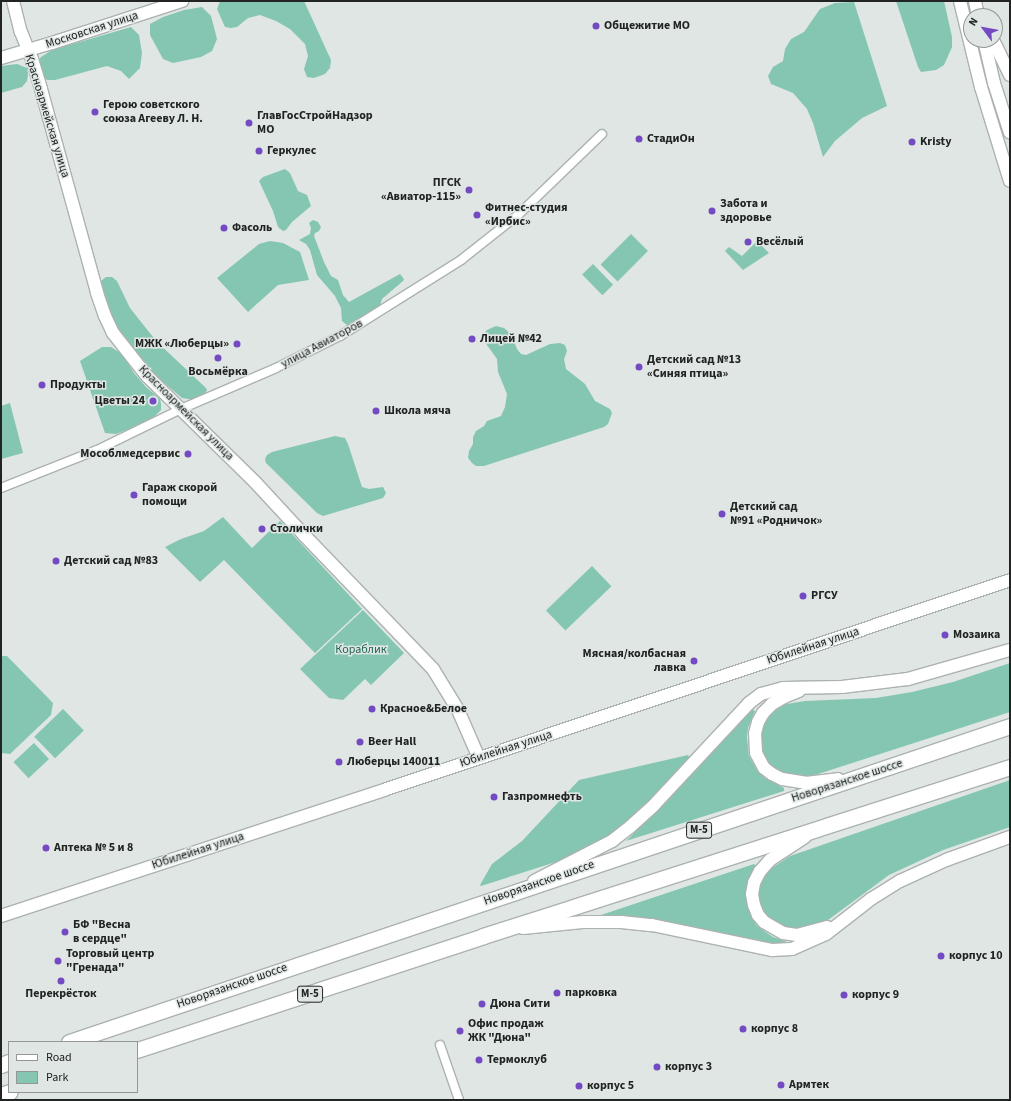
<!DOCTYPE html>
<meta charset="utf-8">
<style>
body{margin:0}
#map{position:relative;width:1011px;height:1101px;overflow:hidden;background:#dfe6e3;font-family:"Source Sans 3",sans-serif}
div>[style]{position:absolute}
.green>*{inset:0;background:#85c6b2;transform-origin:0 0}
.roads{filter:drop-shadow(1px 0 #acb2b0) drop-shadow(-1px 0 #acb2b0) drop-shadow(0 1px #acb2b0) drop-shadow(0 -1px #acb2b0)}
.street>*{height:8px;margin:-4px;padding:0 4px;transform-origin:4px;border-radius:4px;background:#fff}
.secondary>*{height:12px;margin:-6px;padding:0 6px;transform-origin:6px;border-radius:6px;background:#fff}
.highway>*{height:15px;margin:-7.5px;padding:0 7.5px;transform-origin:7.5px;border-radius:7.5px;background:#fff}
.dots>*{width:11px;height:11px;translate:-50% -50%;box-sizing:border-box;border:2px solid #dfe6e3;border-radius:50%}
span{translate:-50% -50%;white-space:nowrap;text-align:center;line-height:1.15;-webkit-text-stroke:3px #dfe6e3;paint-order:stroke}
.shield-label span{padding:1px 3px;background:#dfe6e3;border:1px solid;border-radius:3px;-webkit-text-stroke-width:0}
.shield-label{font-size:11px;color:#212423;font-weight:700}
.poi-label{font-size:12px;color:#212423;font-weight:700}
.left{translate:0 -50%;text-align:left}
.right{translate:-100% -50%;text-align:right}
.street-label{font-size:12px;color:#212423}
.park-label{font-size:12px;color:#1e6453}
.frame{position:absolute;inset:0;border:2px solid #212423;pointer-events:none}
.legend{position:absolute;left:8px;top:1041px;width:130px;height:52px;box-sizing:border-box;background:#dfe6e3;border:1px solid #939896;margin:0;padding:5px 7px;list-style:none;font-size:12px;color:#212423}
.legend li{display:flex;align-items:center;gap:8px;height:20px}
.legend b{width:20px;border:1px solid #939896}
.north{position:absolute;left:963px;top:8px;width:40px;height:40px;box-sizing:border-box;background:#dfe6e3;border:1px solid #939896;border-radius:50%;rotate:302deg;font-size:11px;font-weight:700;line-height:16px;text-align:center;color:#212423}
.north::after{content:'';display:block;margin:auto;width:14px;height:18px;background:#744ac2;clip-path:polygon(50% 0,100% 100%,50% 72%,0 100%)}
</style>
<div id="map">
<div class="green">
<i style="clip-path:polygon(220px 1px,304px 1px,331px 60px,330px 68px,325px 74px,314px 78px,307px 77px,304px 69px,308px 56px,305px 44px,290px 29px,276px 21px,260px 15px,248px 18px,237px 27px,231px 28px,225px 27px,217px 9px)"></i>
<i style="clip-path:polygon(896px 1px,944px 1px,952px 37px,952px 47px,944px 65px,936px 70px,921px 72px,918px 67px)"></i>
<i style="clip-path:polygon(854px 2px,887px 106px,862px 118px,835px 141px,823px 157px,813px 123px,807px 109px,793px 93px,771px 84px,768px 76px,773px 67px,783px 61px,785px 49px,791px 39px,804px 32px,820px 9px,835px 3px)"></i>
<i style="clip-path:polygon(202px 7px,211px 16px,217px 39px,212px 51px,201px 57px,173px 63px,163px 59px,150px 35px,150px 24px,163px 17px,184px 10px)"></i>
<i style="clip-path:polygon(131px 27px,139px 35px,142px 53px,140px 68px,129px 79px,121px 71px,107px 66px,55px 80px,47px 80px,45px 78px,39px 60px,41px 57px,52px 50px)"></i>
<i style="clip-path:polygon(17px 64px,27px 68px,28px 75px,27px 81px,22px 87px,1px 93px,1px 66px)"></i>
<i style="clip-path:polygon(285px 169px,290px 173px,298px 191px,307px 195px,311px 206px,292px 222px,286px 230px,283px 231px,278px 227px,273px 211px,259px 181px,263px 177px)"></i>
<i style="clip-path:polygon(313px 220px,318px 222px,321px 227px,319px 231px,315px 233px,314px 236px,324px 262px,331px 276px,338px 280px,343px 295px,349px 302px,400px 274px,404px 279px,403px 281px,382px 299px,380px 306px,347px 325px,342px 321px,341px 308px,335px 296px,317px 275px,310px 250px,306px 244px,299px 240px,310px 234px,311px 228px,309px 223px)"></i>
<i style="left:631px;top:234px;width:24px;height:43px;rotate:45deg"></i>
<i style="clip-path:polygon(270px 241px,283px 243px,300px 252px,309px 280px,278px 285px,248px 312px,217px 278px,259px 244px)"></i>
<i style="clip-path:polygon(757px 241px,769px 253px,743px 270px,725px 251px,729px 247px,742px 256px)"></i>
<i style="left:593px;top:264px;width:29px;height:15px;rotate:46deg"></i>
<i style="clip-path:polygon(106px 277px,112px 277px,117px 281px,130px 308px,157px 342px,205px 387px,207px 390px,204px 396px,194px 400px,182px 398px,162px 381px,138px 357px,118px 330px,107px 306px,101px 281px)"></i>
<i style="clip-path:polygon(496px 326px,504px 328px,511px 334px,517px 349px,521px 354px,526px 355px,550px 344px,560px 343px,565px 345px,567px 351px,564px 359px,566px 369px,585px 384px,595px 401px,610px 409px,612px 413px,608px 424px,604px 427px,484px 466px,476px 466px,472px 463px,468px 458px,469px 451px,473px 444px,473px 437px,476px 431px,484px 426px,487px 421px,501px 416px,505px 407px,507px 394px,498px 372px,497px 359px,487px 345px,484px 334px,487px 330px)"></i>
<i style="clip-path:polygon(102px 347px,111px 347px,122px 354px,134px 373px,146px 387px,160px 399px,161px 404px,161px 410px,155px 416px,139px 425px,116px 434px,105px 433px,80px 361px)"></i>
<i style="clip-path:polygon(10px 403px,23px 453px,1px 459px,1px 406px)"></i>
<i style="clip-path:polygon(335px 436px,345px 438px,348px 444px,362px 487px,369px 489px,383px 487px,386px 493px,383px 498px,323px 516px,317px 513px,266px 463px,265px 459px,267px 455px,272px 452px)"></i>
<i style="clip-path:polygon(223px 517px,252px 548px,280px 521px,362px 609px,315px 653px,224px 560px,200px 582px,165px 547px,181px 539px,204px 531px)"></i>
<i style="left:592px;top:566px;width:28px;height:64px;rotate:46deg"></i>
<i style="clip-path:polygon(363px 610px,404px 653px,371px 685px,365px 679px,343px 700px,329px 698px,300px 669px)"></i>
<i style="clip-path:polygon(1px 656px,7px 656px,53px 703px,51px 715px,10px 754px,1px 753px)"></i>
<i style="clip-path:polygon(1010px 663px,1010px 712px,812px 776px,801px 777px,780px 773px,767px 763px,762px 756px,759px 740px,763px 723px,774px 711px,781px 705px,805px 701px,876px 698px,912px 692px,953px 682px)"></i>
<i style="left:63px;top:709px;width:30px;height:40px;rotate:46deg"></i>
<i style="clip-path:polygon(752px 709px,755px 711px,748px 728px,747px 738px,749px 756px,758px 772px,765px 778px,784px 788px,784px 791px,626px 841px,659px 809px)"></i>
<i style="left:34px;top:743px;width:22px;height:28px;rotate:47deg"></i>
<i style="clip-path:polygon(688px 755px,690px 758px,649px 802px,628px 822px,607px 838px,559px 861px,481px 886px,480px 885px,492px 864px,522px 841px,579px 780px)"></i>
<i style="clip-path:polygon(1010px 780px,1010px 827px,943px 850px,889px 875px,828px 920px,814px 926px,794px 930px,777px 925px,764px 914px,758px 900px,760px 885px,769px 870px,790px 856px)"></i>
<i style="clip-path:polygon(754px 864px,756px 866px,751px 875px,746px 889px,748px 909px,752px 918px,757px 926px,773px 937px,793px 944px,775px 945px,631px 917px,601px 915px)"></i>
</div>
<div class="roads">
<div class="street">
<i style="left:1px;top:488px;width:103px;rotate:-21.6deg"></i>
<i style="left:97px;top:450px;width:93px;rotate:-26deg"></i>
<i style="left:181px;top:409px;width:103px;rotate:-23.3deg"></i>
<i style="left:276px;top:368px;width:72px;rotate:-26.6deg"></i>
<i style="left:340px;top:336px;width:143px;rotate:-32.1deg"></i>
<i style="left:461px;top:260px;width:74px;rotate:-38.4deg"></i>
<i style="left:519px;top:214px;width:115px;rotate:-43.9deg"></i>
<i style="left:440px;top:1045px;width:58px;rotate:70.9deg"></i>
</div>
<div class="secondary">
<i style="left:13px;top:1px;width:32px;rotate:76deg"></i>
<i style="left:21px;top:32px;width:29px;rotate:68deg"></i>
<i style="left:32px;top:59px;width:31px;rotate:73deg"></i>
<i style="left:41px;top:89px;width:212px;rotate:74.6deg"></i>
<i style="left:97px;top:293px;width:24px;rotate:71deg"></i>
<i style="left:105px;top:316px;width:19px;rotate:65deg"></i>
<i style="left:113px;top:333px;width:55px;rotate:51.7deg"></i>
<i style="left:147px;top:376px;width:151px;rotate:44.5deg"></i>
<i style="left:255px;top:482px;width:72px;rotate:47.2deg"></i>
<i style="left:304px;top:535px;width:186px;rotate:46.1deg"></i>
<i style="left:433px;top:669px;width:48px;rotate:58.6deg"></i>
<i style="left:458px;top:710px;width:52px;rotate:66.4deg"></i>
<i style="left:960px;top:1px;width:89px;rotate:76.3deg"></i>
<i style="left:981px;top:87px;width:98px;rotate:72.9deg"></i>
<i style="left:975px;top:1px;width:15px;rotate:79deg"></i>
<i style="left:984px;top:40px;width:44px;rotate:76.9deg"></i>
<i style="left:994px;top:83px;width:52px;rotate:72.3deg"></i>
<i style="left:993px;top:40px;width:39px;rotate:64deg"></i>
<i style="left:1px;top:58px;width:53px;rotate:-16.4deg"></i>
<i style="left:52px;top:43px;width:137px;rotate:-17.9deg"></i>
<i style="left:799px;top:691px;width:16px;rotate:158deg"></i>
<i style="left:784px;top:697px;width:14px;rotate:150deg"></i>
<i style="left:772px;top:704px;width:13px;rotate:135deg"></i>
<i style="left:763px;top:713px;width:10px;rotate:119deg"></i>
<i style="left:758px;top:722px;width:11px;rotate:105deg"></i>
<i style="left:755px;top:733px;width:20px;rotate:87deg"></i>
<i style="left:756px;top:753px;width:17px;rotate:62deg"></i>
<i style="left:764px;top:768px;width:10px;rotate:37deg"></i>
<i style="left:772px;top:774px;width:11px;rotate:27deg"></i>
<i style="left:782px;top:779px;width:24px;rotate:9deg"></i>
<i style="left:806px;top:783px;width:32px;rotate:-7deg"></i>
<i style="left:805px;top:837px;width:42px;rotate:146.7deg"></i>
<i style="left:770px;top:860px;width:15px;rotate:132deg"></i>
<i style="left:760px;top:871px;width:13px;rotate:117deg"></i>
<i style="left:754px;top:883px;width:11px;rotate:100deg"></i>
<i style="left:752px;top:894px;width:11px;rotate:80deg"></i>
<i style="left:754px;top:905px;width:11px;rotate:68deg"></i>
<i style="left:758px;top:915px;width:9px;rotate:49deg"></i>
<i style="left:764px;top:922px;width:22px;rotate:30deg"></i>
<i style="left:783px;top:933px;width:14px;rotate:8deg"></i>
<i style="left:797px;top:935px;width:31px;rotate:-15deg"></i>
<i style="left:534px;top:881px;width:88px;rotate:-27.1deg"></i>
<i style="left:612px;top:841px;width:24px;rotate:-38deg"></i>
<i style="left:631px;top:826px;width:31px;rotate:-42deg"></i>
<i style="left:654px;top:805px;width:139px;rotate:-47deg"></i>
<i style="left:749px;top:703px;width:15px;rotate:-37deg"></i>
<i style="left:761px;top:694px;width:23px;rotate:-15deg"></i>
<i style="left:783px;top:688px;width:59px;rotate:-1deg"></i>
<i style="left:842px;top:687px;width:66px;rotate:-6.9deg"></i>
<i style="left:908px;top:679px;width:106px;rotate:-15.9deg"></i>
<i style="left:1px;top:916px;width:403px;rotate:-18.2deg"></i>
<i style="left:384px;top:790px;width:660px;rotate:-18.54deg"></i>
<i style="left:523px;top:928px;width:60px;rotate:-5.7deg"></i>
<i style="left:583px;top:922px;width:38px"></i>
<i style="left:621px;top:922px;width:31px;rotate:6deg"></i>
<i style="left:652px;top:925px;width:123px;rotate:11.8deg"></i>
<i style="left:772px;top:950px;width:20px;rotate:-3deg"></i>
<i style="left:792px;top:949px;width:37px;rotate:-24deg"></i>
<i style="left:826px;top:934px;width:57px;rotate:-37.9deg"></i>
<i style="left:871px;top:899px;width:34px;rotate:-32deg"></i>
<i style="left:900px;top:881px;width:51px;rotate:-24.5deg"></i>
<i style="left:946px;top:860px;width:68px;rotate:-19.8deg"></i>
</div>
<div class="highway">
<i style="left:69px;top:1042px;width:993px;rotate:-18.56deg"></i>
<i style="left:137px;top:1050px;width:364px;rotate:-18.2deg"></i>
<i style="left:483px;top:936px;width:553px;rotate:-17.78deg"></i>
<i style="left:1px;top:1065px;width:9px;rotate:-21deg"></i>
<i style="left:1px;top:1095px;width:9px;rotate:-18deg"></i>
</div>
</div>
<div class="dots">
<i style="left:596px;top:26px;background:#744ac2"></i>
<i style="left:95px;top:112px;background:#744ac2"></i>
<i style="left:249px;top:123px;background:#744ac2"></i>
<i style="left:639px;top:139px;background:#744ac2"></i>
<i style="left:912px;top:142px;background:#744ac2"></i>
<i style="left:259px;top:151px;background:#744ac2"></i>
<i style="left:469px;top:190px;background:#744ac2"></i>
<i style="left:712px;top:211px;background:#744ac2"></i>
<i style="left:477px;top:215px;background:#744ac2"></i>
<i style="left:224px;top:228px;background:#744ac2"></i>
<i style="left:748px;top:242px;background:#744ac2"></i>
<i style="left:472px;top:339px;background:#744ac2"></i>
<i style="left:237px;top:344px;background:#744ac2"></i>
<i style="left:218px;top:358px;background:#744ac2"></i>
<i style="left:639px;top:367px;background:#744ac2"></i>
<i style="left:42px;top:385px;background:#744ac2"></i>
<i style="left:153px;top:401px;background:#744ac2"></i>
<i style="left:376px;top:411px;background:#744ac2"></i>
<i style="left:188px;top:454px;background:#744ac2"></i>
<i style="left:134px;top:495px;background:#744ac2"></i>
<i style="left:722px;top:514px;background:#744ac2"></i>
<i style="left:262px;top:529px;background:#744ac2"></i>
<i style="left:56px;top:561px;background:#744ac2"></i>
<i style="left:803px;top:596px;background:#744ac2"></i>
<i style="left:945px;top:635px;background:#744ac2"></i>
<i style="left:694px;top:661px;background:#744ac2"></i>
<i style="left:372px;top:709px;background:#744ac2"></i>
<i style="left:360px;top:742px;background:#744ac2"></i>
<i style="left:339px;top:762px;background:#744ac2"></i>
<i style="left:494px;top:797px;background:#744ac2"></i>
<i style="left:46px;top:848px;background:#744ac2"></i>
<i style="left:65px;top:932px;background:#744ac2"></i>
<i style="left:941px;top:956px;background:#744ac2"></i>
<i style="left:58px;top:961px;background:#744ac2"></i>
<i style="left:61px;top:981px;background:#744ac2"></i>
<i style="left:557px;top:993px;background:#744ac2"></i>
<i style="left:844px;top:995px;background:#744ac2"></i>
<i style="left:482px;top:1004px;background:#744ac2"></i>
<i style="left:743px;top:1029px;background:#744ac2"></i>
<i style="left:460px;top:1031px;background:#744ac2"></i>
<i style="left:479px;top:1060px;background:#744ac2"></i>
<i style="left:657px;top:1067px;background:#744ac2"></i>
<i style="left:781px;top:1085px;background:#744ac2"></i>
<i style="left:579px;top:1086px;background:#744ac2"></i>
</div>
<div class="shield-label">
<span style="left:699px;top:830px">М-5</span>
<span style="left:310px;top:994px">М-5</span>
</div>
<div class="poi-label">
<span class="left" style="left:604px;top:26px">Общежитие МО</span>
<span class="left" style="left:103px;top:112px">Герою советского<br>союза Агееву Л. Н.</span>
<span class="left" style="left:257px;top:123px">ГлавГосСтройНадзор<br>МО</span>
<span class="left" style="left:647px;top:139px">СтадиОн</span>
<span class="left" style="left:920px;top:142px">Kristy</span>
<span class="left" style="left:267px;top:151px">Геркулес</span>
<span class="right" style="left:461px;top:190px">ПГСК<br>«Авиатор-115»</span>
<span class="left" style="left:720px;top:211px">Забота и<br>здоровье</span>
<span class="left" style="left:485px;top:215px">Фитнес-студия<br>«Ирбис»</span>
<span class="left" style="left:232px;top:228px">Фасоль</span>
<span class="left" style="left:756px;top:242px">Весёлый</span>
<span class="left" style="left:480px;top:339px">Лицей №42</span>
<span class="right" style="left:229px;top:344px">МЖК «Люберцы»</span>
<span class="left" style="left:647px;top:367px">Детский сад №13<br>«Синяя птица»</span>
<span style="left:218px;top:372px">Восьмёрка</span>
<span class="left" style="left:50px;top:385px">Продукты</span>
<span class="right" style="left:145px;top:401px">Цветы 24</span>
<span class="left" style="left:384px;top:411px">Школа мяча</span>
<span class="right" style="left:180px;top:454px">Мособлмедсервис</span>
<span class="left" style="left:142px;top:495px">Гараж скорой<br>помощи</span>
<span class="left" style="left:730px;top:514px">Детский сад<br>№91 «Родничок»</span>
<span class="left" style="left:270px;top:529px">Столички</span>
<span class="left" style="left:64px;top:561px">Детский сад №83</span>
<span class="left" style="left:811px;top:596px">РГСУ</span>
<span class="left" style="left:953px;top:635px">Мозаика</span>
<span class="right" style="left:686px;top:661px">Мясная/колбасная<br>лавка</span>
<span class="left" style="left:380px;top:709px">Красное&amp;Белое</span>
<span class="left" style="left:368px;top:742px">Beer Hall</span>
<span class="left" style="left:347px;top:762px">Люберцы 140011</span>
<span class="left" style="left:502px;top:797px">Газпромнефть</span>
<span class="left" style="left:54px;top:848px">Аптека № 5 и 8</span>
<span class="left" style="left:73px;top:932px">БФ "Весна<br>в сердце"</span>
<span class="left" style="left:66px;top:961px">Торговый центр<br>"Гренада"</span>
<span class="left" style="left:949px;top:956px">корпус 10</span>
<span class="left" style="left:565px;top:993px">парковка</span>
<span style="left:61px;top:994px">Перекрёсток</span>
<span class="left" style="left:852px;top:995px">корпус 9</span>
<span class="left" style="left:490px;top:1004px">Дюна Сити</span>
<span class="left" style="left:468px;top:1031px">Офис продаж<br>ЖК "Дюна"</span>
<span class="left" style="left:751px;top:1029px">корпус 8</span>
<span class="left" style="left:487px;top:1060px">Термоклуб</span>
<span class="left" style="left:665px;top:1067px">корпус 3</span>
<span class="left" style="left:789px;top:1085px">Армтек</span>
<span class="left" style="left:587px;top:1086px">корпус 5</span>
</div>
<div class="street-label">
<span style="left:92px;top:30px;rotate:-18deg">Московская улица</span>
<span style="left:47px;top:116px;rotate:73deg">Красноармейская улица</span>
<span style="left:322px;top:344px;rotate:-28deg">улица Авиаторов</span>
<span style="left:186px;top:413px;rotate:45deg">Красноармейская улица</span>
<span style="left:813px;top:646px;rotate:-18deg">Юбилейная улица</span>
<span style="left:506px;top:749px;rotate:-18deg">Юбилейная улица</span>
<span style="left:847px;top:781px;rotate:-18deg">Новорязанское шоссе</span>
<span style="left:198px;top:851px;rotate:-18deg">Юбилейная улица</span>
<span style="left:539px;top:883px;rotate:-19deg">Новорязанское шоссе</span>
<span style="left:232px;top:986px;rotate:-19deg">Новорязанское шоссе</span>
</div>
<div class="park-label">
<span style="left:361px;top:650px">Кораблик</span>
</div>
<div class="frame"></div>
<ul class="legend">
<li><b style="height:5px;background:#fff"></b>Road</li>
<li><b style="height:11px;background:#85c6b2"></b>Park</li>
</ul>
<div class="north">N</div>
</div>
